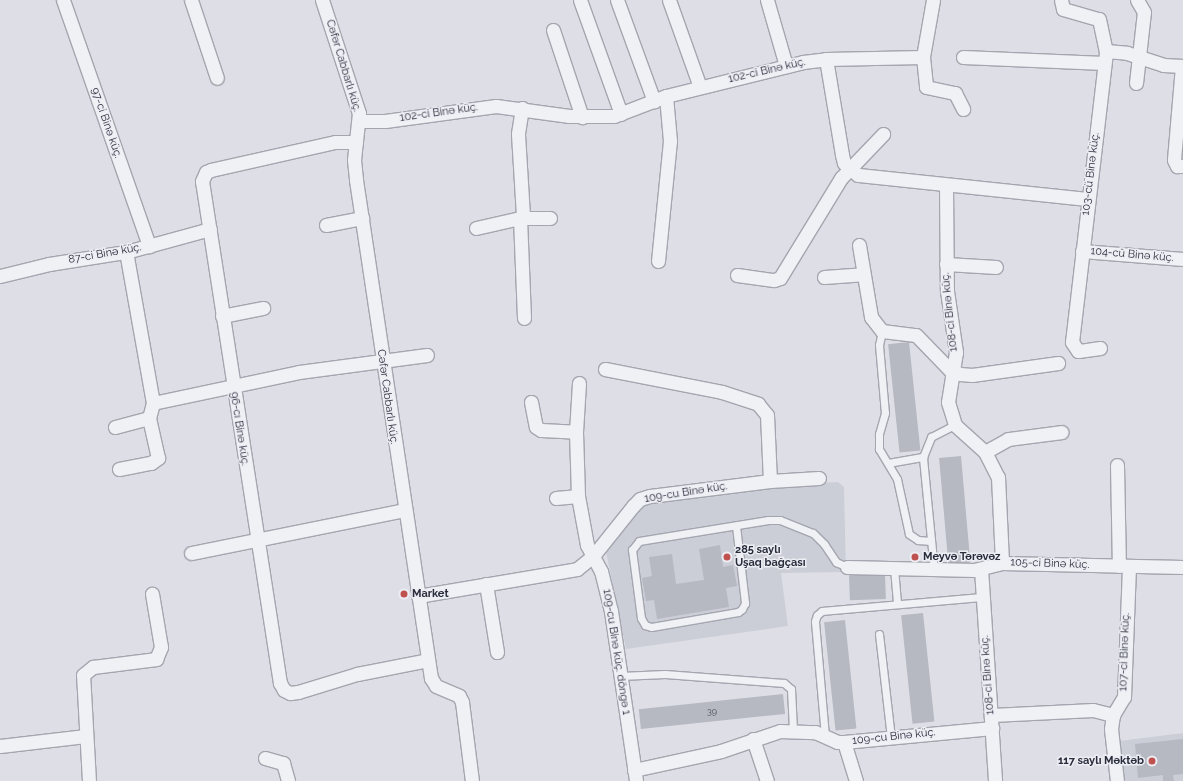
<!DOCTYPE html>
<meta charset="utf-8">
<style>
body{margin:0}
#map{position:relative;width:1183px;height:781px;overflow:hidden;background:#dedfe6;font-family:Raleway,sans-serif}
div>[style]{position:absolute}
.built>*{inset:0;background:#ccced7}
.building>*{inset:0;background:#b6b8c2;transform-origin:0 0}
.roads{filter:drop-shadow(1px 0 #a4a6af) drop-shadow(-1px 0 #a4a6af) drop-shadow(0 1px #a4a6af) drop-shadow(0 -1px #a4a6af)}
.service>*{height:7px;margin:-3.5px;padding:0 3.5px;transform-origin:3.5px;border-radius:3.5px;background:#f0f1f5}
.minor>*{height:13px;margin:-6.5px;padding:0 6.5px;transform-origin:6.5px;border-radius:6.5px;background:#f0f1f5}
.dots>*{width:11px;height:11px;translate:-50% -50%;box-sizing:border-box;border:2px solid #edeef4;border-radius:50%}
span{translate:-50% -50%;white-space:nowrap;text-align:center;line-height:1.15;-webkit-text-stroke:3px #edeef4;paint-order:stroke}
.number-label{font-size:9px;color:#4c4f5d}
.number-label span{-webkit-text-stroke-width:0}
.street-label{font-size:11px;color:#292c3b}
.poi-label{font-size:11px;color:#292c3b;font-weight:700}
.left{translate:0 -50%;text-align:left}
.right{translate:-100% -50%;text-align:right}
</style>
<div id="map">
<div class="built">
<i style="clip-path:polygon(838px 482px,844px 487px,846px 572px,781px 573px,788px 626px,626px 649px,605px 547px,642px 505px,769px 486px)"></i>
<i style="clip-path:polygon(1183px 733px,1183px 781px,1124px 781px,1119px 741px)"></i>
</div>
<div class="building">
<i style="left:909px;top:342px;width:109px;height:21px;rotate:84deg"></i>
<i style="left:961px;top:456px;width:107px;height:22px;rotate:85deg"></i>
<i style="clip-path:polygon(720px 545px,723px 567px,733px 565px,737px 586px,726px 588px,729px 607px,657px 619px,654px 600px,646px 601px,642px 578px,652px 576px,649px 557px,672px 554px,676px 584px,704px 580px,699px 549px)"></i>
<i style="left:885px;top:574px;width:25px;height:36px;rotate:88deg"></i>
<i style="left:923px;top:613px;width:109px;height:22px;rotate:84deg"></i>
<i style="left:845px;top:620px;width:109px;height:21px;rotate:84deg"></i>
<i style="left:783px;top:694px;width:20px;height:145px;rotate:84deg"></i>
<i style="clip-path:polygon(1183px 739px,1183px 774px,1173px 775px,1174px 781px,1163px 781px,1163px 775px,1138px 778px,1135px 744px)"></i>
</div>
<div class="roads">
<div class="service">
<i style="left:882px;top:331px;width:14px;rotate:102deg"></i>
<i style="left:879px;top:345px;width:68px;rotate:85deg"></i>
<i style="left:885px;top:413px;width:22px;rotate:106deg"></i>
<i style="left:879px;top:434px;width:15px;rotate:90deg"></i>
<i style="left:879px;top:449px;width:35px;rotate:59deg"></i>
<i style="left:897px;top:479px;width:56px;rotate:77.7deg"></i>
<i style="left:909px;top:534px;width:11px;rotate:34deg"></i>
<i style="left:918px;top:540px;width:13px;rotate:4deg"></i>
<i style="left:888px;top:463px;width:36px;rotate:-10deg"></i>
<i style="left:736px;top:526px;width:78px;rotate:83.3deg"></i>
<i style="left:745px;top:603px;width:7px;rotate:117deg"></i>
<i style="left:742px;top:609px;width:5px;rotate:143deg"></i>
<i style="left:738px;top:612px;width:88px;rotate:170.2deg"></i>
<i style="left:651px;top:627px;width:6px;rotate:-162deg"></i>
<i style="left:645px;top:625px;width:8px;rotate:-120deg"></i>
<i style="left:641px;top:618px;width:69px;rotate:-97.5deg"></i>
<i style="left:632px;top:550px;width:11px;rotate:-52deg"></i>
<i style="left:639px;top:541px;width:131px;rotate:-9.2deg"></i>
<i style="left:768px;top:520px;width:12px"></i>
<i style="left:780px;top:520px;width:35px;rotate:22deg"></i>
<i style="left:813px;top:533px;width:16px;rotate:45deg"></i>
<i style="left:824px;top:544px;width:22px;rotate:56deg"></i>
<i style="left:836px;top:562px;width:12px;rotate:24deg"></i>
<i style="left:894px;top:568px;width:36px;rotate:85deg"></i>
<i style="left:934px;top:570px;width:114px;rotate:-95.6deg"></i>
<i style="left:923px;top:457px;width:22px;rotate:-68deg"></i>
<i style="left:931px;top:437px;width:27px;rotate:-27deg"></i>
<i style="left:879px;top:634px;width:104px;rotate:83.4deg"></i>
<i style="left:620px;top:676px;width:45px;rotate:-2.5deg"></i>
<i style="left:665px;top:674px;width:119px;rotate:4.3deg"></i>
<i style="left:784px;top:683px;width:9px;rotate:41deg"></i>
<i style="left:791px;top:689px;width:41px;rotate:87.2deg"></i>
<i style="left:825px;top:736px;width:115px;rotate:-95deg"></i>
<i style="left:815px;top:621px;width:6px;rotate:-72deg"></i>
<i style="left:817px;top:615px;width:6px;rotate:-39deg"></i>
<i style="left:822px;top:611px;width:162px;rotate:-5deg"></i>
</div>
<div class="minor">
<i style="left:63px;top:0;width:261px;rotate:70.7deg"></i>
<i style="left:191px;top:0;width:82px;rotate:71.6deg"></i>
<i style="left:322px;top:0;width:119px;rotate:71.9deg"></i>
<i style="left:359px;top:113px;width:47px;rotate:96.1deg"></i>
<i style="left:354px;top:160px;width:20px;rotate:84deg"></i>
<i style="left:356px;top:180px;width:504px;rotate:81.44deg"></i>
<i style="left:431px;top:678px;width:9px;rotate:58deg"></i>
<i style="left:436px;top:686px;width:25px;rotate:23deg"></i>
<i style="left:459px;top:696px;width:7px;rotate:63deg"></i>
<i style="left:462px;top:702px;width:80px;rotate:82.8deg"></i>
<i style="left:580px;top:0;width:121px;rotate:70.2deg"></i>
<i style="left:617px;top:0;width:108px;rotate:69.9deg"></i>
<i style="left:669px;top:0;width:92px;rotate:70.4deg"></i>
<i style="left:767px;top:0;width:69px;rotate:73.9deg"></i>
<i style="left:933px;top:0;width:58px;rotate:100deg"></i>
<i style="left:923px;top:57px;width:30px;rotate:84deg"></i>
<i style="left:926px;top:87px;width:30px;rotate:12deg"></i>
<i style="left:955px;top:93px;width:18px;rotate:63deg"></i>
<i style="left:1061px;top:0;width:9px;rotate:77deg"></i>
<i style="left:1063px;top:9px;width:37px;rotate:16deg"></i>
<i style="left:1099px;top:19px;width:33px;rotate:78deg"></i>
<i style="left:553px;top:30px;width:92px;rotate:71.6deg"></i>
<i style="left:963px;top:57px;width:141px;rotate:2.4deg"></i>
<i style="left:826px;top:59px;width:97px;rotate:-1.2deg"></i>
<i style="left:1182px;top:66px;width:94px;rotate:94.9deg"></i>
<i style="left:1174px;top:160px;width:7px;rotate:63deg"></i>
<i style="left:1177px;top:166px;width:6px"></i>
<i style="left:1136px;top:83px;width:71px;rotate:-83.6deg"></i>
<i style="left:1144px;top:12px;width:14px;rotate:-120deg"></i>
<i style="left:522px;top:108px;width:26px;rotate:99deg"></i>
<i style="left:518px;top:134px;width:82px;rotate:86.5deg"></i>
<i style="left:523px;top:216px;width:4px;rotate:146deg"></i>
<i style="left:520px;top:218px;width:100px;rotate:87.7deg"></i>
<i style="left:360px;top:121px;width:25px"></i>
<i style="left:385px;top:121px;width:112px;rotate:-7.7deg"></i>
<i style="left:496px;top:106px;width:74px;rotate:7.8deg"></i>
<i style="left:569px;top:116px;width:45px"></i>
<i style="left:614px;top:116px;width:56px;rotate:-21deg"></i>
<i style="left:666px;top:96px;width:141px;rotate:-13.9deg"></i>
<i style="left:803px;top:62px;width:23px;rotate:-7deg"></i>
<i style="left:826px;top:59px;width:97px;rotate:80.5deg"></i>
<i style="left:842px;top:155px;width:8px;rotate:76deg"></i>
<i style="left:844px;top:163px;width:18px;rotate:41deg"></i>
<i style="left:858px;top:175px;width:231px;rotate:6deg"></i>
<i style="left:356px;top:142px;width:21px;rotate:180deg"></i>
<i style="left:335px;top:142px;width:127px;rotate:167.3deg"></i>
<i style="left:211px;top:170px;width:5px;rotate:158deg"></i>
<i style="left:206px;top:172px;width:10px;rotate:114deg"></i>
<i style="left:202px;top:181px;width:508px;rotate:81.17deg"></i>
<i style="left:280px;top:683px;width:8px;rotate:60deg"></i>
<i style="left:284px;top:690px;width:7px;rotate:27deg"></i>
<i style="left:290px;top:693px;width:8px;rotate:-7deg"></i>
<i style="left:298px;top:692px;width:62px;rotate:-17deg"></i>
<i style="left:357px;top:674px;width:72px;rotate:-11.2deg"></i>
<i style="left:946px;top:185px;width:106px;rotate:89.5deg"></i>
<i style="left:947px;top:291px;width:62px;rotate:81.6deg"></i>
<i style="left:956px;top:352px;width:51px;rotate:99.1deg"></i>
<i style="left:948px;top:402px;width:24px;rotate:73deg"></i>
<i style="left:955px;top:425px;width:40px;rotate:42deg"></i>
<i style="left:985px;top:452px;width:28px;rotate:63deg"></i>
<i style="left:998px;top:477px;width:86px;rotate:87.3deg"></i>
<i style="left:326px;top:225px;width:37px;rotate:-11deg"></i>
<i style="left:476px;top:228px;width:45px;rotate:-12.8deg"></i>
<i style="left:520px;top:218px;width:30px"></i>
<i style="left:859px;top:245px;width:73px;rotate:80.5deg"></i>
<i style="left:871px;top:317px;width:18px;rotate:52deg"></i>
<i style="left:882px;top:331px;width:34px;rotate:7deg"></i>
<i style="left:916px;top:335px;width:50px;rotate:45.8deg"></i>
<i style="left:951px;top:371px;width:9px;rotate:18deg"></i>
<i style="left:960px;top:374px;width:12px;rotate:5deg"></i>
<i style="left:972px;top:375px;width:87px;rotate:-7.9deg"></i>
<i style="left:1082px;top:251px;width:101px;rotate:4.5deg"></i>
<i style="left:658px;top:261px;width:121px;rotate:-84.3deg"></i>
<i style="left:670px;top:141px;width:45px;rotate:-95.1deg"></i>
<i style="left:946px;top:264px;width:50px;rotate:3.4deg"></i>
<i style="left:737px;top:275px;width:37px;rotate:8deg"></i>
<i style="left:774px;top:280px;width:6px;rotate:-18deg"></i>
<i style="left:780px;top:278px;width:117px;rotate:-58.6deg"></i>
<i style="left:841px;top:178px;width:61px;rotate:-46.3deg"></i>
<i style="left:0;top:276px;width:50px;rotate:-13.8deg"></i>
<i style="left:49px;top:264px;width:78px;rotate:-8.9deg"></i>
<i style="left:126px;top:252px;width:87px;rotate:-15.3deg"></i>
<i style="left:824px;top:277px;width:39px;rotate:-4deg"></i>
<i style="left:222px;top:316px;width:42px;rotate:-11deg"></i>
<i style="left:1100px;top:348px;width:22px;rotate:172deg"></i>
<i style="left:1078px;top:351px;width:11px;rotate:-124deg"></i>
<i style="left:1072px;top:342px;width:293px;rotate:-83.3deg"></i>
<i style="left:1106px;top:51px;width:21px;rotate:5deg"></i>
<i style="left:1127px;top:53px;width:38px;rotate:18deg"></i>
<i style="left:1163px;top:65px;width:20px;rotate:3deg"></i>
<i style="left:605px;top:369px;width:119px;rotate:11.1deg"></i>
<i style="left:722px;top:392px;width:38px;rotate:18deg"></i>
<i style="left:758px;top:404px;width:14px;rotate:51deg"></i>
<i style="left:767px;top:415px;width:66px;rotate:87.4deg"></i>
<i style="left:579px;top:383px;width:49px;rotate:93.5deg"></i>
<i style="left:576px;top:432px;width:64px;rotate:88.2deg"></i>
<i style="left:578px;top:496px;width:50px;rotate:79.6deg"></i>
<i style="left:587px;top:545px;width:30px;rotate:62deg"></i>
<i style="left:601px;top:571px;width:41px;rotate:76deg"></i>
<i style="left:611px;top:611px;width:172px;rotate:81.6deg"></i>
<i style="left:531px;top:402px;width:25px;rotate:79deg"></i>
<i style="left:536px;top:427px;width:6px;rotate:31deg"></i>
<i style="left:541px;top:430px;width:35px;rotate:3deg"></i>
<i style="left:153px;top:403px;width:149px;rotate:-12deg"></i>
<i style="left:299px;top:372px;width:129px;rotate:-7.6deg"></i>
<i style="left:115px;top:427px;width:35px;rotate:-15deg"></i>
<i style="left:985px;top:452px;width:26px;rotate:-29deg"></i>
<i style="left:1008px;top:439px;width:54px;rotate:-7.4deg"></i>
<i style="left:1117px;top:465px;width:101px;rotate:88.9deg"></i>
<i style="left:119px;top:469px;width:33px;rotate:-11deg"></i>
<i style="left:151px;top:463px;width:9px;rotate:-36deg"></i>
<i style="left:158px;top:458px;width:41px;rotate:-102.7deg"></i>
<i style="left:149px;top:418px;width:16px;rotate:-75deg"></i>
<i style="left:153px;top:403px;width:153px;rotate:-100.1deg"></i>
<i style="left:556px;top:498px;width:22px;rotate:-5deg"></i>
<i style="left:191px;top:553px;width:217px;rotate:-11.4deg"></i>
<i style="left:847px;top:567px;width:127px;rotate:1.4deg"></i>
<i style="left:974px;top:570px;width:29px;rotate:-14deg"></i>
<i style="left:1002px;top:563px;width:181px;rotate:1.3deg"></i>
<i style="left:981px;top:569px;width:212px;rotate:86.2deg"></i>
<i style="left:486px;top:584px;width:69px;rotate:80.8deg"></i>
<i style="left:418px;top:596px;width:161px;rotate:-9.6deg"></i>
<i style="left:577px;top:569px;width:21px;rotate:-39deg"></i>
<i style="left:593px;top:556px;width:64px;rotate:-51.3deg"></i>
<i style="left:633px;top:506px;width:10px;rotate:-45deg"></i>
<i style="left:640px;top:499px;width:10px;rotate:-17deg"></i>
<i style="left:650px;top:496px;width:121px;rotate:-7.1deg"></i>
<i style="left:770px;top:481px;width:49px;rotate:-3.5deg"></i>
<i style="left:992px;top:715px;width:101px;rotate:-2.8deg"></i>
<i style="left:1093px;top:710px;width:21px;rotate:14deg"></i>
<i style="left:753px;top:739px;width:44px;rotate:71.6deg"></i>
<i style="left:844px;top:742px;width:41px;rotate:72.9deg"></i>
<i style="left:0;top:746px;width:86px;rotate:-6.7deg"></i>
<i style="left:265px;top:758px;width:19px;rotate:16deg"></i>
<i style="left:283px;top:763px;width:19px;rotate:74deg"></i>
<i style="left:634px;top:770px;width:89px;rotate:-12.3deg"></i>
<i style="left:721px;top:751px;width:62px;rotate:-18.7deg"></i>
<i style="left:780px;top:731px;width:35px;rotate:2deg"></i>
<i style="left:815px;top:732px;width:24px;rotate:24deg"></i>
<i style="left:837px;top:742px;width:7px"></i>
<i style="left:844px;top:742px;width:149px;rotate:-5.4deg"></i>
<i style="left:89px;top:781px;width:106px;rotate:-93.2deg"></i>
<i style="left:83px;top:675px;width:13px;rotate:-39deg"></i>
<i style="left:93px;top:667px;width:64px;rotate:-7.2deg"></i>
<i style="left:156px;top:659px;width:13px;rotate:-67deg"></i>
<i style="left:161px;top:647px;width:54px;rotate:-99.6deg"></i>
<i style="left:1117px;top:781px;width:52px;rotate:-96.6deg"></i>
<i style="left:1111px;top:729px;width:14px;rotate:-82deg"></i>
<i style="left:1113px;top:715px;width:21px;rotate:-59deg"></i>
<i style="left:1124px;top:697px;width:130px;rotate:-87.8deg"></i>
</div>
</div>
<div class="dots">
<i style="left:727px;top:557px;background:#bf514e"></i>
<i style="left:915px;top:557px;background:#bf514e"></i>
<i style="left:404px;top:594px;background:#bf514e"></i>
<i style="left:1152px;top:761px;background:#bf514e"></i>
</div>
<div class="number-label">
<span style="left:712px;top:711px">39</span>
</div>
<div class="street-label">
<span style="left:343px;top:66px;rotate:73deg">Cəfər Cabbarlı küç.</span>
<span style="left:767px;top:71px;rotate:-13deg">102-ci Binə küç.</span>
<span style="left:439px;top:113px;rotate:-8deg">102-ci Binə küç.</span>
<span style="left:106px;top:123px;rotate:71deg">97-ci Binə küç.</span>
<span style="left:1091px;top:174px;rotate:-83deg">103-cü Binə küç.</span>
<span style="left:105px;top:254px;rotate:-10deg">87-ci Binə küç.</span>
<span style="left:1132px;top:255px;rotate:5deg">104-cü Binə küç.</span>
<span style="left:950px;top:312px;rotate:-96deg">108-ci Binə küç.</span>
<span style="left:387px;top:397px;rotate:82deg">Cəfər Cabbarlı küç.</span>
<span style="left:239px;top:429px;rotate:81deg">96-cı Binə küç.</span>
<span style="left:686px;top:493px;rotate:-9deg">109-cu Binə küç.</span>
<span style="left:1050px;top:564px;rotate:2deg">105-ci Binə küç.</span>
<span style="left:616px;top:652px;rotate:81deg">109-cu Binə küç. döngə 1</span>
<span style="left:1125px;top:652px;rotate:-88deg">107-ci Binə küç.</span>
<span style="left:988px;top:675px;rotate:-94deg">108-ci Binə küç.</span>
<span style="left:894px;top:737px;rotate:-6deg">109-cu Binə küç.</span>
</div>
<div class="poi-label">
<span class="left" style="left:735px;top:557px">285 saylı<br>Uşaq bağçası</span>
<span class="left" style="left:923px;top:557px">Meyvə Tərəvəz</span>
<span class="left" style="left:412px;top:594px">Market</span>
<span class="right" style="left:1144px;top:761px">117 saylı Məktəb</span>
</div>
</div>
